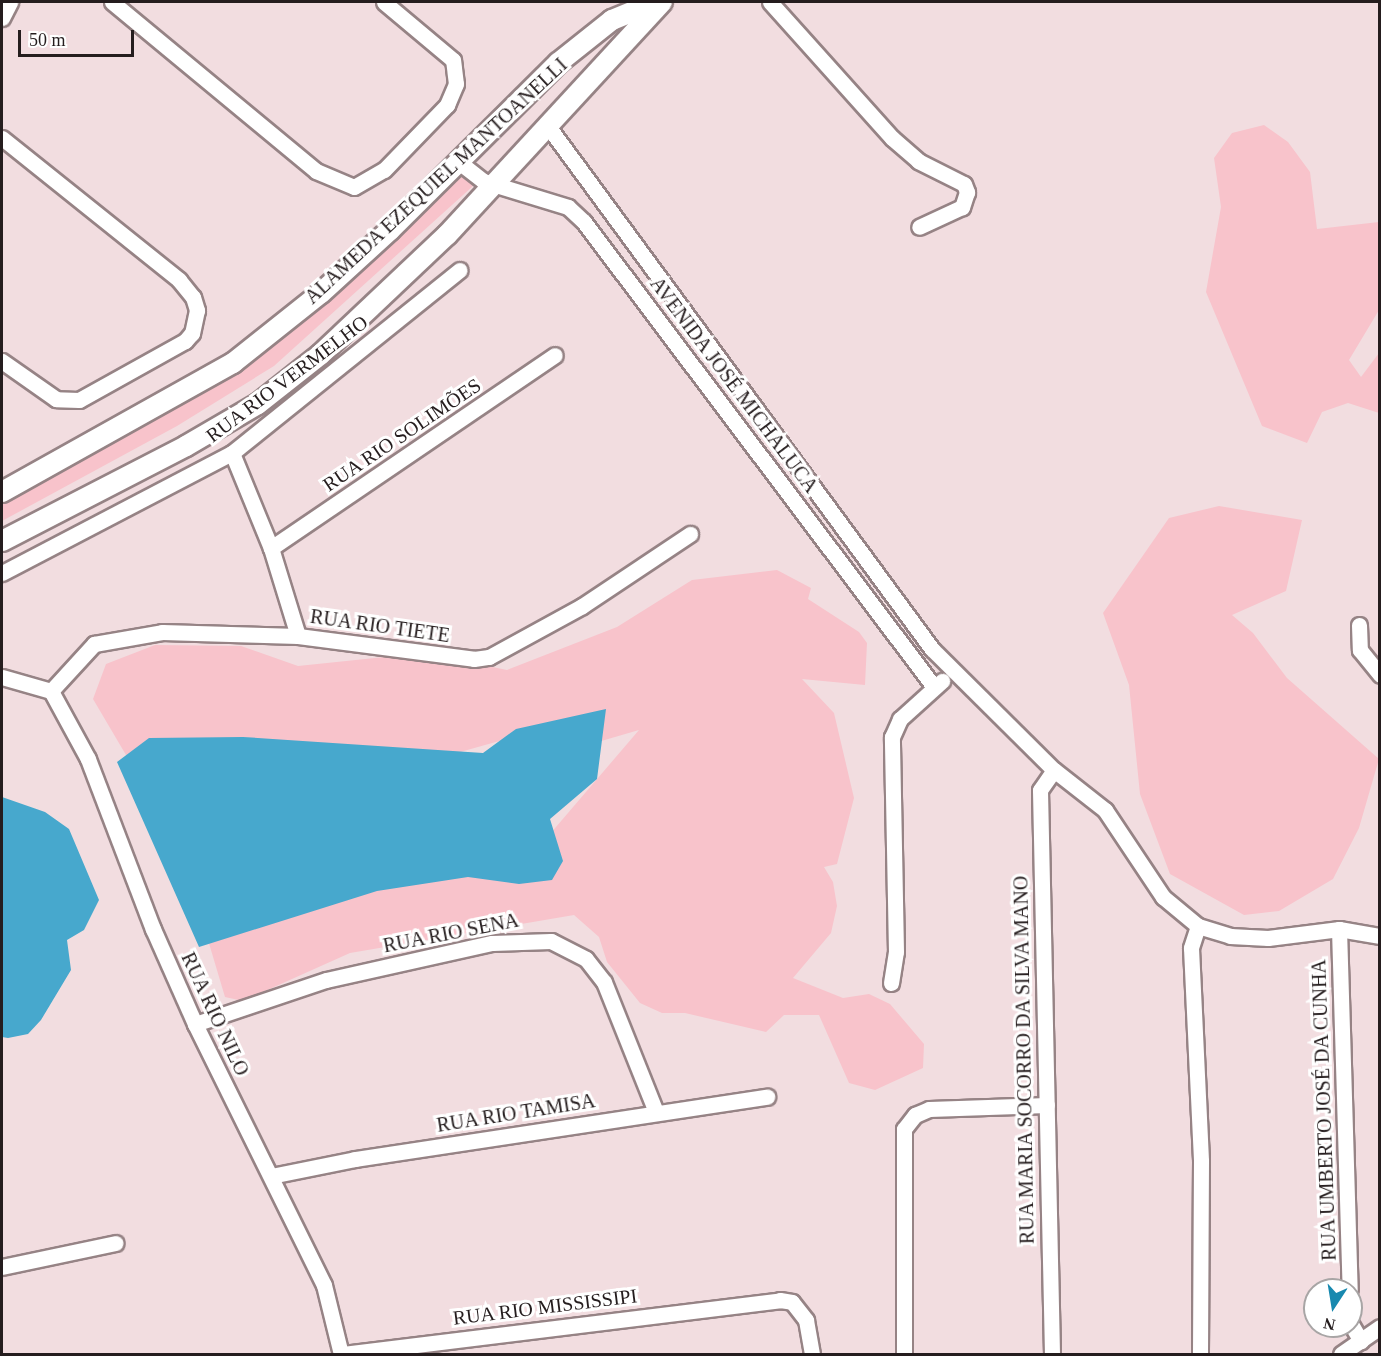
<!DOCTYPE html>
<meta charset="utf-8">
<style>
body{margin:0}
#map{position:relative;width:1381px;height:1356px;overflow:hidden;background:#f2dde0;font-family:"Times New Roman",serif}
div>[style]{position:absolute}
.green>*{inset:0;background:#f8c3cb}
.water>*{inset:0;background:#47a8cd}
.roads{filter:drop-shadow(2px 0 #968385) drop-shadow(-2px 0 #968385) drop-shadow(0 2px #968385) drop-shadow(0 -2px #968385)}
.minor>*{height:15px;margin:-7.5px;padding:0 7.5px;transform-origin:7.5px;border-radius:7.5px;background:#fff}
.major>*{height:20px;margin:-10px;padding:0 10px;transform-origin:10px;border-radius:10px;background:#fff}
span{translate:-50% -50%;white-space:nowrap;text-align:center;line-height:1.15;-webkit-text-stroke:6px #fff;paint-order:stroke}
.street-label{font-size:20px;color:#251d1e}
.frame{position:absolute;inset:0;border:3px solid #251d1e;pointer-events:none}
.north{position:absolute;left:1303px;top:1278px;width:60px;height:60px;box-sizing:border-box;background:#fff;border:2px solid #a8a5a5;border-radius:50%;rotate:192deg;font-size:16px;font-weight:700;line-height:24px;text-align:center;color:#251d1e}
.north::after{content:'';display:block;margin:auto;width:21px;height:27px;background:#1889af;clip-path:polygon(50% 0,100% 100%,50% 72%,0 100%)}
.scale{position:absolute;left:18px;top:30px;width:116px;height:27px;box-sizing:border-box;border:3px solid #251d1e;border-top:0;padding-left:8px;font-size:18px;line-height:21px;white-space:nowrap;color:#251d1e;-webkit-text-stroke:4px #fff;paint-order:stroke}
</style>
<div id="map">
<div class="green">
<i style="clip-path:polygon(1264px 125px,1288px 142px,1310px 172px,1317px 229px,1379px 222px,1379px 310px,1349px 360px,1361px 377px,1379px 353px,1379px 413px,1348px 403px,1322px 412px,1307px 443px,1262px 426px,1206px 292px,1221px 207px,1214px 158px,1232px 133px)"></i>
<i style="clip-path:polygon(463px 167px,473px 186px,274px 366px,177px 426px,2px 521px,2px 499px,187px 402px,252px 359px)"></i>
<i style="clip-path:polygon(1219px 506px,1302px 520px,1286px 591px,1232px 615px,1253px 633px,1287px 678px,1379px 759px,1359px 828px,1333px 879px,1279px 911px,1244px 915px,1170px 874px,1140px 794px,1129px 685px,1103px 613px,1169px 518px)"></i>
<i style="clip-path:polygon(777px 570px,811px 588px,808px 599px,859px 632px,867px 643px,865px 685px,802px 679px,834px 713px,854px 798px,837px 864px,824px 867px,833px 882px,837px 906px,831px 933px,793px 978px,843px 998px,869px 994px,890px 1004px,924px 1044px,923px 1068px,875px 1090px,849px 1083px,819px 1015px,784px 1015px,766px 1032px,685px 1013px,662px 1013px,640px 1003px,607px 962px,599px 937px,574px 915px,350px 953px,243px 1001px,225px 997px,208px 940px,265px 885px,538px 848px,639px 730px,591px 744px,545px 728px,453px 754px,238px 739px,126px 755px,93px 699px,106px 664px,155px 645px,241px 646px,298px 666px,423px 653px,507px 670px,617px 627px,692px 580px)"></i>
</div>
<div class="water">
<i style="clip-path:polygon(606px 709px,597px 779px,550px 819px,563px 861px,552px 880px,519px 884px,468px 877px,377px 891px,199px 947px,117px 762px,149px 738px,243px 737px,483px 753px,516px 729px)"></i>
<i style="clip-path:polygon(2px 797px,45px 812px,69px 829px,99px 900px,84px 930px,67px 940px,71px 970px,41px 1020px,28px 1034px,8px 1038px,2px 1037px)"></i>
</div>
<div class="roads">
<div class="minor">
<i style="left:112px;top:2px;width:265px;rotate:39.6deg"></i>
<i style="left:316px;top:171px;width:41px;rotate:22.8deg"></i>
<i style="left:354px;top:187px;width:34px;rotate:-30deg"></i>
<i style="left:384px;top:170px;width:91px;rotate:-45.9deg"></i>
<i style="left:447px;top:105px;width:23px;rotate:-67deg"></i>
<i style="left:456px;top:84px;width:24px;rotate:-97deg"></i>
<i style="left:453px;top:60px;width:90px;rotate:-140deg"></i>
<i style="left:770px;top:2px;width:183px;rotate:48.1deg"></i>
<i style="left:892px;top:138px;width:35px;rotate:41deg"></i>
<i style="left:918px;top:161px;width:51px;rotate:26.6deg"></i>
<i style="left:964px;top:184px;width:9px;rotate:69deg"></i>
<i style="left:967px;top:192px;width:16px;rotate:108deg"></i>
<i style="left:962px;top:207px;width:47px;rotate:155.1deg"></i>
<i style="left:2px;top:18px;width:18px;rotate:-63deg"></i>
<i style="left:550px;top:129px;width:645px;rotate:53.7deg"></i>
<i style="left:932px;top:649px;width:172px;rotate:44.8deg"></i>
<i style="left:1054px;top:770px;width:65px;rotate:38.1deg"></i>
<i style="left:1105px;top:810px;width:105px;rotate:56.3deg"></i>
<i style="left:1163px;top:897px;width:45px;rotate:39.6deg"></i>
<i style="left:1198px;top:926px;width:34px;rotate:17deg"></i>
<i style="left:1230px;top:936px;width:38px;rotate:3deg"></i>
<i style="left:1268px;top:938px;width:72px;rotate:-7.2deg"></i>
<i style="left:1339px;top:929px;width:42px;rotate:9.7deg"></i>
<i style="left:2px;top:138px;width:227px;rotate:38.7deg"></i>
<i style="left:179px;top:280px;width:22px;rotate:51deg"></i>
<i style="left:193px;top:297px;width:14px;rotate:73deg"></i>
<i style="left:197px;top:310px;width:24px;rotate:102deg"></i>
<i style="left:192px;top:333px;width:11px;rotate:131deg"></i>
<i style="left:185px;top:341px;width:121px;rotate:150.9deg"></i>
<i style="left:79px;top:400px;width:23px;rotate:-178deg"></i>
<i style="left:56px;top:399px;width:66px;rotate:-144.9deg"></i>
<i style="left:459px;top:162px;width:31px;rotate:38deg"></i>
<i style="left:483px;top:181px;width:89px;rotate:17deg"></i>
<i style="left:568px;top:207px;width:22px;rotate:43deg"></i>
<i style="left:584px;top:222px;width:582px;rotate:53.03deg"></i>
<i style="left:232px;top:453px;width:103px;rotate:67.7deg"></i>
<i style="left:271px;top:548px;width:92px;rotate:72.9deg"></i>
<i style="left:271px;top:548px;width:343px;rotate:-34.2deg"></i>
<i style="left:2px;top:573px;width:259px;rotate:-27.6deg"></i>
<i style="left:232px;top:453px;width:292px;rotate:-38.8deg"></i>
<i style="left:1359px;top:625px;width:25px;rotate:88deg"></i>
<i style="left:1360px;top:650px;width:32px;rotate:51deg"></i>
<i style="left:2px;top:677px;width:51px;rotate:15.9deg"></i>
<i style="left:51px;top:691px;width:77px;rotate:61.4deg"></i>
<i style="left:88px;top:759px;width:182px;rotate:69.1deg"></i>
<i style="left:153px;top:929px;width:104px;rotate:66.1deg"></i>
<i style="left:195px;top:1024px;width:291px;rotate:63.7deg"></i>
<i style="left:324px;top:1285px;width:71px;rotate:76.2deg"></i>
<i style="left:51px;top:691px;width:64px;rotate:-47.5deg"></i>
<i style="left:94px;top:644px;width:69px;rotate:-10deg"></i>
<i style="left:162px;top:632px;width:136px;rotate:1.7deg"></i>
<i style="left:298px;top:636px;width:177px;rotate:7.4deg"></i>
<i style="left:474px;top:659px;width:15px;rotate:-8deg"></i>
<i style="left:489px;top:657px;width:106px;rotate:-28.7deg"></i>
<i style="left:582px;top:606px;width:130px;rotate:-33.7deg"></i>
<i style="left:1198px;top:926px;width:23px;rotate:108deg"></i>
<i style="left:1191px;top:948px;width:213px;rotate:87.3deg"></i>
<i style="left:1201px;top:1161px;width:193px;rotate:90.3deg"></i>
<i style="left:1339px;top:929px;width:361px;rotate:88.3deg"></i>
<i style="left:891px;top:983px;width:31px;rotate:-81deg"></i>
<i style="left:896px;top:952px;width:215px;rotate:-91.1deg"></i>
<i style="left:892px;top:737px;width:20px;rotate:-66deg"></i>
<i style="left:900px;top:719px;width:57px;rotate:-42.1deg"></i>
<i style="left:195px;top:1024px;width:138px;rotate:-18.6deg"></i>
<i style="left:326px;top:980px;width:170px;rotate:-12.6deg"></i>
<i style="left:492px;top:943px;width:59px;rotate:-1.9deg"></i>
<i style="left:551px;top:941px;width:39px;rotate:27deg"></i>
<i style="left:586px;top:959px;width:29px;rotate:52deg"></i>
<i style="left:604px;top:982px;width:140px;rotate:68.2deg"></i>
<i style="left:271px;top:1176px;width:86px;rotate:-11.4deg"></i>
<i style="left:355px;top:1159px;width:417px;rotate:-8.6deg"></i>
<i style="left:2px;top:1267px;width:116px;rotate:-11.9deg"></i>
<i style="left:1351px;top:1324px;width:20px;rotate:60deg"></i>
<i style="left:343px;top:1354px;width:440px;rotate:-7deg"></i>
<i style="left:780px;top:1300px;width:12px;rotate:9deg"></i>
<i style="left:792px;top:1302px;width:23px;rotate:52deg"></i>
<i style="left:806px;top:1320px;width:35px;rotate:80deg"></i>
<i style="left:904px;top:1354px;width:225px;rotate:-90deg"></i>
<i style="left:904px;top:1129px;width:18px;rotate:-52deg"></i>
<i style="left:915px;top:1115px;width:15px;rotate:-23deg"></i>
<i style="left:929px;top:1109px;width:118px;rotate:-1.9deg"></i>
<i style="left:1052px;top:1354px;width:564px;rotate:-91.22deg"></i>
<i style="left:1040px;top:790px;width:24px;rotate:-55deg"></i>
<i style="left:1341px;top:1354px;width:47px;rotate:-34.7deg"></i>
</div>
<div class="major">
<i style="left:2px;top:492px;width:265px;rotate:-29.2deg"></i>
<i style="left:233px;top:363px;width:112px;rotate:-38.5deg"></i>
<i style="left:321px;top:293px;width:93px;rotate:-42.4deg"></i>
<i style="left:390px;top:230px;width:237px;rotate:-44.8deg"></i>
<i style="left:558px;top:63px;width:69px;rotate:-38.5deg"></i>
<i style="left:612px;top:20px;width:48px;rotate:-22.2deg"></i>
<i style="left:2px;top:541px;width:207px;rotate:-27.3deg"></i>
<i style="left:186px;top:446px;width:83px;rotate:-30.3deg"></i>
<i style="left:258px;top:404px;width:80px;rotate:-38.4deg"></i>
<i style="left:321px;top:354px;width:173px;rotate:-43.4deg"></i>
<i style="left:447px;top:235px;width:317px;rotate:-47.3deg"></i>
</div>
</div>
<div class="street-label">
<span style="left:436px;top:181px;rotate:-43deg">ALAMEDA EZEQUIEL MANTOANELLI</span>
<span style="left:287px;top:379px;rotate:-37deg">RUA RIO VERMELHO</span>
<span style="left:734px;top:385px;rotate:53deg">AVENIDA JOSÉ MICHALUCA</span>
<span style="left:402px;top:435px;rotate:-34deg">RUA RIO SOLIMÕES</span>
<span style="left:380px;top:626px;rotate:8deg">RUA RIO TIETE</span>
<span style="left:451px;top:933px;rotate:-11deg">RUA RIO SENA</span>
<span style="left:215px;top:1014px;rotate:65deg">RUA RIO NILO</span>
<span style="left:1024px;top:1060px;rotate:-91deg">RUA MARIA SOCORRO DA SILVA MANO</span>
<span style="left:1324px;top:1110px;rotate:-92deg">RUA UMBERTO JOSÉ DA CUNHA</span>
<span style="left:516px;top:1113px;rotate:-9deg">RUA RIO TAMISA</span>
<span style="left:545px;top:1307px;rotate:-7deg">RUA RIO MISSISSIPI</span>
</div>
<div class="frame"></div>
<div class="north">N</div>
<div class="scale">50 m</div>
</div>
